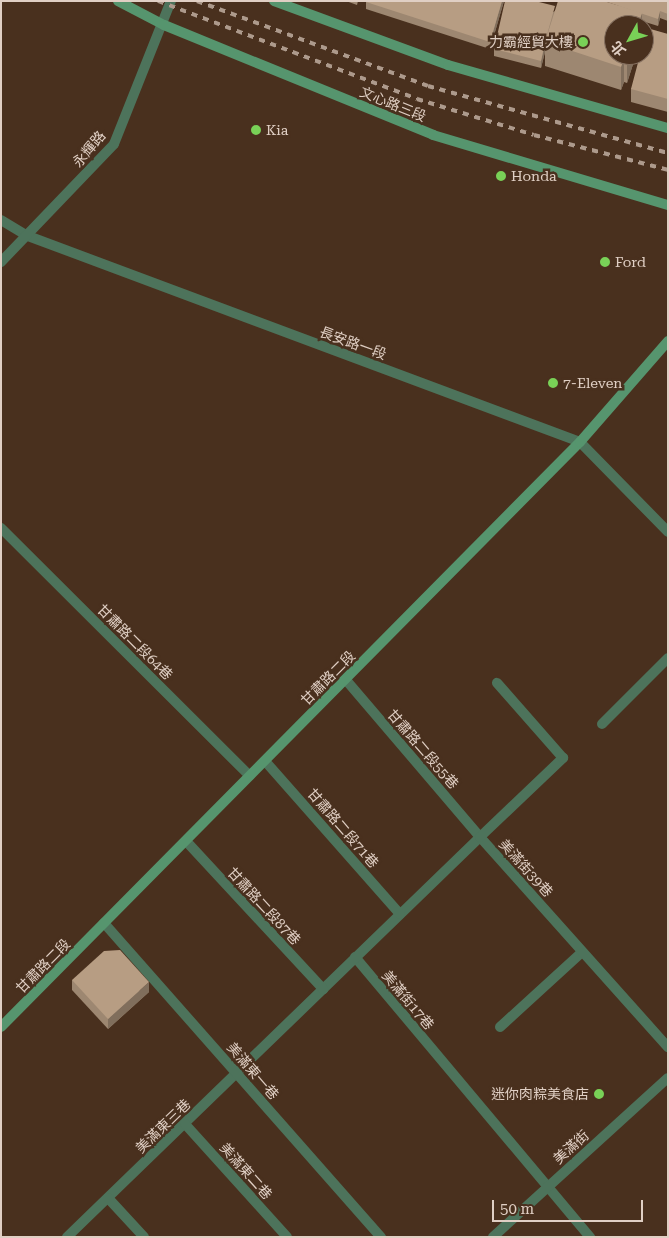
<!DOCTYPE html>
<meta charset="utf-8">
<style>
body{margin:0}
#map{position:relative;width:669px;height:1238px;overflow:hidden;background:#49301e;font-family:"Roboto Serif","Noto Sans TC",serif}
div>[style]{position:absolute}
.lane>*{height:10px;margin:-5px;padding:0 5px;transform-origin:5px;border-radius:5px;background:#4d735b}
.street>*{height:10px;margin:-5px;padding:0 5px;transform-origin:5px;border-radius:5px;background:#4d735b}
.secondary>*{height:10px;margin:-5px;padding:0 5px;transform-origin:5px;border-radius:5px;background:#56956e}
.rail>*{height:4px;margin-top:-2px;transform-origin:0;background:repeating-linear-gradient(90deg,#ad9a8c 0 6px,transparent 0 12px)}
.wall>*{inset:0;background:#9d8771}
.shaded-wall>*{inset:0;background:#806e5c}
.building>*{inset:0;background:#b79d83}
.dots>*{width:14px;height:14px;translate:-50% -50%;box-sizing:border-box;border:2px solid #49301e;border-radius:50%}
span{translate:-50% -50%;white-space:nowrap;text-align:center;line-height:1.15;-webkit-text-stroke:5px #49301e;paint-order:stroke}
.poi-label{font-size:14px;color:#e0cfc4}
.right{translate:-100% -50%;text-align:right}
.left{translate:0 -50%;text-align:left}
.street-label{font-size:14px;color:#e0cfc4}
.frame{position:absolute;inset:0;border:2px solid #e0cfc4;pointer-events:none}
.north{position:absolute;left:604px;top:15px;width:50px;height:50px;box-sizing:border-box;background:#49301e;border:1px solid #857060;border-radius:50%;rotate:231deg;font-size:14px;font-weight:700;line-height:20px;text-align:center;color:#e0cfc4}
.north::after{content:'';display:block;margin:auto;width:18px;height:22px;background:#79d157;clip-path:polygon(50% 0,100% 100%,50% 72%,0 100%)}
.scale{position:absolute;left:492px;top:1200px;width:151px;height:22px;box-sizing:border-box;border:2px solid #e0cfc4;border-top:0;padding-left:6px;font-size:15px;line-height:18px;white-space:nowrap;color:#e0cfc4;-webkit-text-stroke:4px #49301e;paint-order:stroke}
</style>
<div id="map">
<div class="lane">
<i style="left:355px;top:957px;width:366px;rotate:50deg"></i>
<i style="left:500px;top:1027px;width:111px;rotate:-42.4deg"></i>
<i style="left:67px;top:1237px;width:575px;rotate:-44.08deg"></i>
<i style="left:480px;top:837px;width:282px;rotate:48.2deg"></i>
</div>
<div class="street">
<i style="left:1px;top:220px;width:31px;rotate:31deg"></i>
<i style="left:28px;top:236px;width:589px;rotate:20.46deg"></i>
<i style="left:580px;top:442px;width:126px;rotate:45.6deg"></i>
<i style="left:1px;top:262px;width:163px;rotate:-46.2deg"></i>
<i style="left:114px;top:144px;width:154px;rotate:-68.3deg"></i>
<i style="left:1px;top:528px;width:351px;rotate:44.9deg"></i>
<i style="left:346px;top:680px;width:206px;rotate:49.5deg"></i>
<i style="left:480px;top:837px;width:115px;rotate:-43.6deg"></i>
<i style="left:563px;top:758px;width:100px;rotate:-131.3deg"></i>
<i style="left:602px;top:724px;width:93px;rotate:-45deg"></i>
<i style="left:265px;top:761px;width:204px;rotate:48.6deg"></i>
<i style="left:186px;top:841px;width:202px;rotate:47.2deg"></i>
<i style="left:104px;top:923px;width:419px;rotate:48.6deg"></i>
<i style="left:185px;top:1124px;width:152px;rotate:47.9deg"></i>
<i style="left:108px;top:1198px;width:53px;rotate:47.3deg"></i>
<i style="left:493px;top:1237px;width:236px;rotate:-42.3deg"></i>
</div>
<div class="secondary">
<i style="left:118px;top:1px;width:52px;rotate:27.6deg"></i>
<i style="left:164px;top:25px;width:291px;rotate:22.2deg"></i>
<i style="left:433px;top:135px;width:245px;rotate:16.6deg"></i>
<i style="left:274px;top:1px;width:185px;rotate:20.2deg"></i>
<i style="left:448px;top:65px;width:229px;rotate:16deg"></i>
<i style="left:1px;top:1027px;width:823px;rotate:-45.3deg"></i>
<i style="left:580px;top:442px;width:134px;rotate:-48.9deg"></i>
</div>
<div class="rail">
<i style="left:158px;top:1px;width:277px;rotate:20.7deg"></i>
<i style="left:417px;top:99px;width:122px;rotate:17.1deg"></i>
<i style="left:534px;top:135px;width:138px;rotate:14.6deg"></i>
<i style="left:197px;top:1px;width:246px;rotate:20.2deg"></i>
<i style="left:428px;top:86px;width:249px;rotate:15.6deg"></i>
</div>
<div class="wall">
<i style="clip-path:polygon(346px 1px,358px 1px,357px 5px)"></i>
<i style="clip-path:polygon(366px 1px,504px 1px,490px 49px,366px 9px)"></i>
<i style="clip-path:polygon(668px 1px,668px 21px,660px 18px,658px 26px,642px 21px,642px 25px,636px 55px,627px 83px,624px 82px,621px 90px,545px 66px,545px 52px,541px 68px,494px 56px,494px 49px,555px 11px)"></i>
<i style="clip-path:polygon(668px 34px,668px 112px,631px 102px,631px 89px)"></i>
<i style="clip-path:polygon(72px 980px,149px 992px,108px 1029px,72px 990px)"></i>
</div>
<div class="shaded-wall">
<i style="clip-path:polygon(502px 1px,504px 1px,490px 49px,490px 42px)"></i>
<i style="clip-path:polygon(660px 11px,660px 18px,658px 26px,658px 19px)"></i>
<i style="clip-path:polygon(642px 13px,642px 25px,638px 25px)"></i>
<i style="clip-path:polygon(545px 45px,545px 52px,541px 68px,541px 61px)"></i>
<i style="clip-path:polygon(629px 55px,636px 55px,627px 83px,627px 59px)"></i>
<i style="clip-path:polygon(624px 58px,624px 82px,621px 90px,621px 67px)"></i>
<i style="clip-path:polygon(149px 982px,149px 992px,108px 1029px,108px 1019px)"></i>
</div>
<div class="building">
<i style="clip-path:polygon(366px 1px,502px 1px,490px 42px,366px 2px)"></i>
<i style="clip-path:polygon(505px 1px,535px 1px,555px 6px,545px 42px,541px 61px,494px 49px)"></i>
<i style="clip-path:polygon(558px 1px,604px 1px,642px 13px,638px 25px,614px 25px,614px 55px,629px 55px,627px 59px,624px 58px,621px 67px,545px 42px)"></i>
<i style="clip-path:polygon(604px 1px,668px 1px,668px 14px,660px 11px,658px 19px)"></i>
<i style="clip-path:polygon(647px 28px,668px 34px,668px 99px,631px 89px,640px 55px,644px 55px,644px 40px)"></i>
<i style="clip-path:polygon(120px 950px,149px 982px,108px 1019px,72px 980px,104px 951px)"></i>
</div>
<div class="dots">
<i style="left:583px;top:42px;background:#79d157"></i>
<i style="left:256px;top:130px;background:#79d157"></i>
<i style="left:501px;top:176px;background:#79d157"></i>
<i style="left:605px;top:262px;background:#79d157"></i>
<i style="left:553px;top:383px;background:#79d157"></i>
<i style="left:599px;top:1094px;background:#79d157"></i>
</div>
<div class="poi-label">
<span class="right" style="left:573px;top:42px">力霸經貿大樓</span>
<span class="left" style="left:266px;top:130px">Kia</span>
<span class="left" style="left:511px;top:176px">Honda</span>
<span class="left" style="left:615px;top:262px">Ford</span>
<span class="left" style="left:563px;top:383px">7-Eleven</span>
<span class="right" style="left:589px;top:1094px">迷你肉粽美食店</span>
</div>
<div class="street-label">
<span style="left:393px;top:104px;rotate:22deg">文心路三段</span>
<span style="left:89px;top:149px;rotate:-50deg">永輝路</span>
<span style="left:353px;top:343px;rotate:20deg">長安路一段</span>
<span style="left:135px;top:642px;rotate:45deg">甘肅路二段64巷</span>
<span style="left:328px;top:678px;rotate:-45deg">甘肅路二段</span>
<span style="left:423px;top:749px;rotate:49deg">甘肅路二段55巷</span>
<span style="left:343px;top:828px;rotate:49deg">甘肅路二段71巷</span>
<span style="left:526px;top:868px;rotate:48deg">美滿街39巷</span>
<span style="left:264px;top:906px;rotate:47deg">甘肅路二段87巷</span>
<span style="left:43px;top:966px;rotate:-45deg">甘肅路二段</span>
<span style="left:408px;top:1000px;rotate:50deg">美滿街17巷</span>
<span style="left:253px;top:1071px;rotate:49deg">美滿東一巷</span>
<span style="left:163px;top:1126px;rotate:-44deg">美滿東三巷</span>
<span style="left:571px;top:1147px;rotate:-42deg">美滿街</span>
<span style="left:246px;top:1171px;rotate:48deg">美滿東二巷</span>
</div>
<div class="frame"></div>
<div class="north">北</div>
<div class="scale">50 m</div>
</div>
